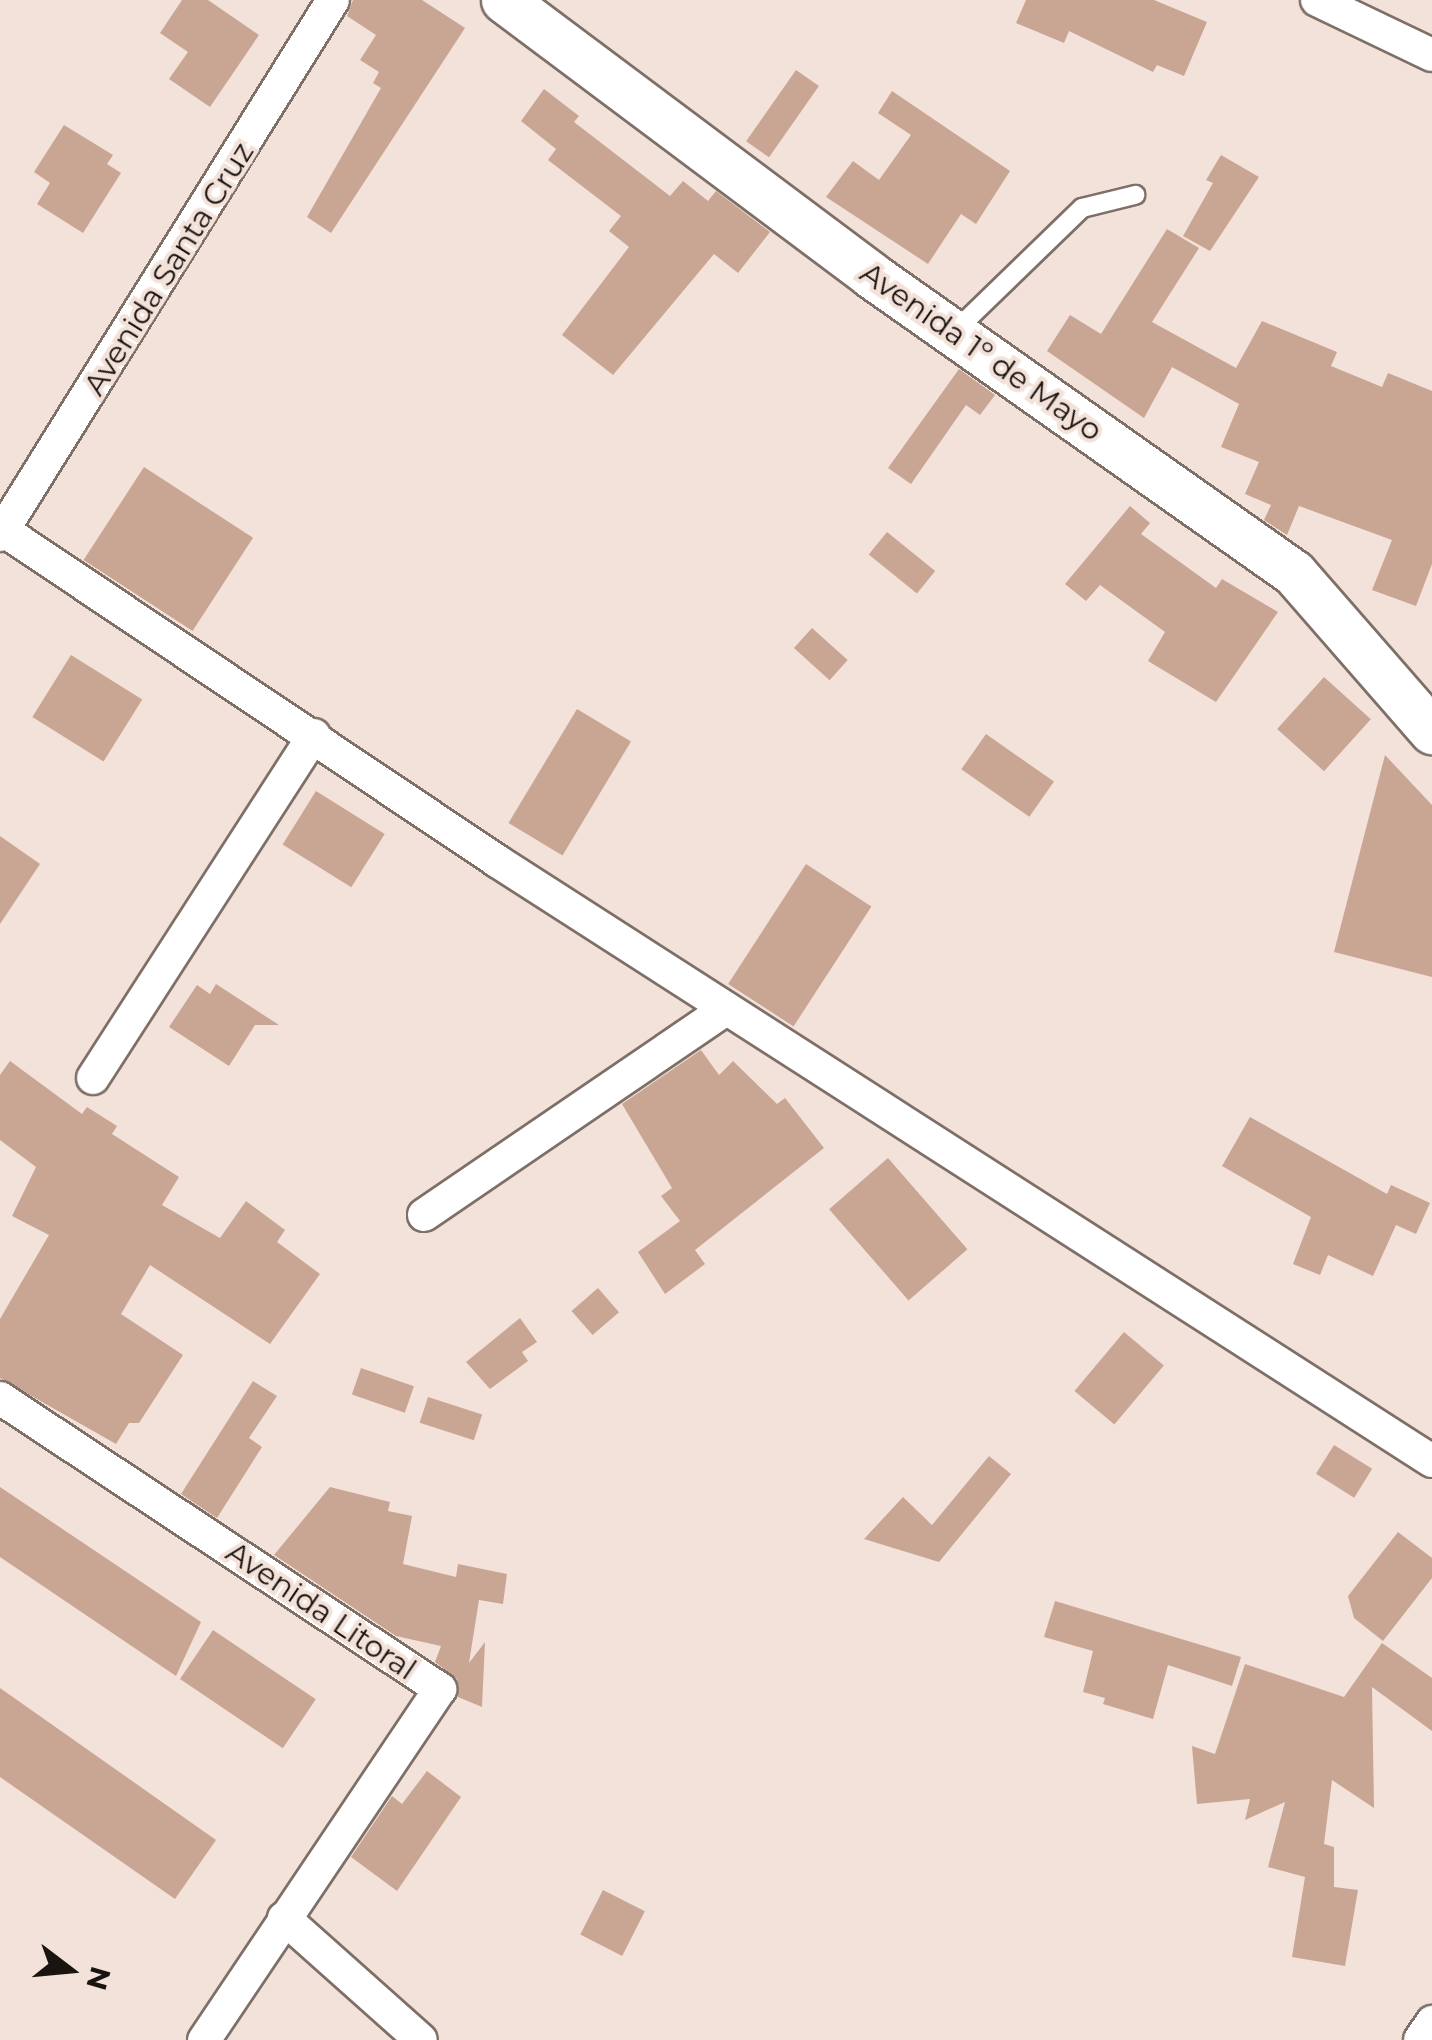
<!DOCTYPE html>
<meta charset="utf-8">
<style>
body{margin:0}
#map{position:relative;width:1432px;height:2040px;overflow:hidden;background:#f3e2d9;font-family:Montserrat,sans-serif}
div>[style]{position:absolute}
.building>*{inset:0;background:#c9a693;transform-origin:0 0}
.roads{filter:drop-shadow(2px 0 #7e6f67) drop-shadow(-2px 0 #7e6f67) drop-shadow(0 2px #7e6f67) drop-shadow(0 -2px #7e6f67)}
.service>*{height:18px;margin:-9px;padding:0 9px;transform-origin:9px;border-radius:9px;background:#fff}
.minor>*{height:32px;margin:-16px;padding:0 16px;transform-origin:16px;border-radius:16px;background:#fff}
.secondary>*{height:45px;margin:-22.5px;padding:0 22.5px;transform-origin:22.5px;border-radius:22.5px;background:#fff}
span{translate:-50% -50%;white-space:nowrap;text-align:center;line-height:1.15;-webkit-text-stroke:8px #f3e2d9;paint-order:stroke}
.street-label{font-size:30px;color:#1a1411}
.north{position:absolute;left:20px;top:1920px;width:100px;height:100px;-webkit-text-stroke:8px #f3e2d9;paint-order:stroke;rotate:106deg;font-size:28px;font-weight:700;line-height:40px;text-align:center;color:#1a1411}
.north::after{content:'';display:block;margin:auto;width:35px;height:45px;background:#1a1411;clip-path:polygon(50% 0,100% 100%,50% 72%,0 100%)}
</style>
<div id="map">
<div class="building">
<i style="clip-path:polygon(182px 0,208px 0,259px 35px,210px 107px,169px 79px,188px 52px,160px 33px)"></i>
<i style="clip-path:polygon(353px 0,422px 0,465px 28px,331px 233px,307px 217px,381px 88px,373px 83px,379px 72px,360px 60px,376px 35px,347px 16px)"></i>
<i style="clip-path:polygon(1026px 0,1154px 0,1207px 22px,1184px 76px,1157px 65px,1153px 72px,1069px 31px,1064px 43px,1016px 23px)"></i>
<i style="left:796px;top:70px;width:28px;height:87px;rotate:35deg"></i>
<i style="clip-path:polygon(544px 89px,579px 116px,574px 122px,670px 196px,683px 181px,708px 201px,716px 191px,770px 232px,738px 273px,714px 254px,613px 375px,562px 335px,629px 247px,609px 231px,621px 216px,548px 160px,556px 149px,521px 121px)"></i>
<i style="clip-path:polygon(892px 91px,1010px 171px,976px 224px,961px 214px,928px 264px,826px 197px,853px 161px,879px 180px,911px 135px,878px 113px)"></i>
<i style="clip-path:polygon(64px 125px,113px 155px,107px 164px,121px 173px,83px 233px,37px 204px,50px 183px,34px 172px)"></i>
<i style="clip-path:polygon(1221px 155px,1259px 177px,1210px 251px,1183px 236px,1213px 183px,1206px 180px)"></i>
<i style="clip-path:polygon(1167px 229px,1199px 248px,1152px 322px,1236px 368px,1262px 321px,1337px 352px,1331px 366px,1382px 387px,1388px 373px,1432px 391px,1432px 564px,1416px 606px,1372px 590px,1392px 540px,1299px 506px,1287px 535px,1264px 520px,1271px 505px,1245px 494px,1259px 462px,1221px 447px,1239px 404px,1172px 367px,1144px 418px,1047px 351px,1070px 315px,1101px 334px)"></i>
<i style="clip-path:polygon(959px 369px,995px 395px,980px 415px,966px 405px,911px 484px,888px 468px)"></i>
<i style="left:144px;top:467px;width:130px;height:111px;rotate:33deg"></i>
<i style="clip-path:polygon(1130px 506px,1150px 523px,1141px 534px,1216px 588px,1222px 579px,1278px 612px,1216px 702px,1148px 661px,1165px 632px,1100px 585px,1086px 601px,1065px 584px)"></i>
<i style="left:887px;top:532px;width:62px;height:29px;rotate:39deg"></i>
<i style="left:812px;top:628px;width:48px;height:27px;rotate:42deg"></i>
<i style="left:71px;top:655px;width:84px;height:73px;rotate:32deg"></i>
<i style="left:1324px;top:677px;width:63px;height:70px;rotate:42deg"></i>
<i style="left:577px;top:709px;width:63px;height:133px;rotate:31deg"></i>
<i style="left:986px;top:734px;width:83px;height:43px;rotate:35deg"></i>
<i style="clip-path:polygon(1385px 755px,1432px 805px,1432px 977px,1334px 952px)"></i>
<i style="left:316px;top:791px;width:81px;height:63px;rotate:32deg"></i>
<i style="clip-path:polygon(0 836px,40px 864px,0 924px)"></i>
<i style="left:806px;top:864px;width:78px;height:143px;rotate:33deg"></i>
<i style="clip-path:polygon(216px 984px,279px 1025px,255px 1025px,229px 1066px,169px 1027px,197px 985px,210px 994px)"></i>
<i style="clip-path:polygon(701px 1050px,719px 1075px,733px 1061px,777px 1104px,785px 1098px,824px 1148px,695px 1250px,705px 1264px,665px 1294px,638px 1252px,680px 1221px,661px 1196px,672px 1188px,622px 1104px)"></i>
<i style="clip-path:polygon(10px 1061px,82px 1114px,87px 1107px,117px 1126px,112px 1134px,179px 1177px,162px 1205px,220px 1238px,246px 1201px,285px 1230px,277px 1242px,320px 1274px,270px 1344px,150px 1265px,121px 1314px,183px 1355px,139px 1423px,129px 1423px,116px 1444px,0 1378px,0 1319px,49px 1235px,12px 1216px,36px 1167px,0 1140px,0 1075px)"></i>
<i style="clip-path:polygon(1250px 1117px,1387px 1194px,1391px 1185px,1430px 1203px,1416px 1234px,1396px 1225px,1373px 1276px,1328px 1255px,1320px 1275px,1293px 1264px,1311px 1217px,1222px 1166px)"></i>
<i style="left:888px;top:1158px;width:121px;height:78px;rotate:49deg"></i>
<i style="left:598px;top:1288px;width:32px;height:35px;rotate:49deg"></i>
<i style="clip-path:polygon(520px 1318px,537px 1342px,522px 1352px,528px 1361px,490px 1389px,466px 1362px)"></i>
<i style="left:1124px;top:1332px;width:52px;height:77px;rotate:40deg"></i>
<i style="left:361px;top:1368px;width:56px;height:28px;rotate:19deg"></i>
<i style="clip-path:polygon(253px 1381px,277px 1396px,249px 1438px,262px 1447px,217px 1518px,181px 1494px)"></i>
<i style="left:428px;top:1397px;width:57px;height:27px;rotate:18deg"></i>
<i style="left:1334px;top:1445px;width:45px;height:34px;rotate:32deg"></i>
<i style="clip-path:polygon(989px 1456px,1011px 1474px,939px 1562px,864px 1539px,903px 1497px,932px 1525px)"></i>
<i style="clip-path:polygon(0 1487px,201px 1622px,176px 1676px,0 1557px)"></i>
<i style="clip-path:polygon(330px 1487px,390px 1502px,388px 1511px,412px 1516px,403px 1564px,456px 1577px,458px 1564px,507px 1574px,503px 1604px,479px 1600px,469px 1663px,485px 1642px,482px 1707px,458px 1697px,457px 1679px,435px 1662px,441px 1646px,396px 1636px,274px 1555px)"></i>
<i style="clip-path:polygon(1398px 1532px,1432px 1558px,1432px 1578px,1383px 1641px,1354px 1618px,1348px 1596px)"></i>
<i style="clip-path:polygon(1055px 1601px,1241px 1657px,1232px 1686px,1168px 1665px,1153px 1719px,1103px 1704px,1105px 1698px,1083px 1692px,1093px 1651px,1044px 1637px)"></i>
<i style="left:213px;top:1630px;width:124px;height:59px;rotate:34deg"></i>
<i style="clip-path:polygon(1382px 1643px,1432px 1678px,1432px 1731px,1372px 1687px,1374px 1808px,1332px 1780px,1324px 1844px,1334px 1847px,1334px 1887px,1358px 1890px,1345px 1966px,1292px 1957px,1305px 1877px,1268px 1867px,1285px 1802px,1245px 1820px,1250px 1799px,1197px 1804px,1192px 1746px,1215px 1754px,1245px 1664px,1344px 1697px)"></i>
<i style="clip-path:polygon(0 1688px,216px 1840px,175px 1899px,0 1777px)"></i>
<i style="clip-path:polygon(427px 1771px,461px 1797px,397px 1891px,351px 1857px,392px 1796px,402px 1804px)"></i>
<i style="left:603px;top:1890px;width:47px;height:50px;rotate:27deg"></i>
</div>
<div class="roads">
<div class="service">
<i style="left:953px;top:333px;width:180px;rotate:-44.1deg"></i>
<i style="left:1082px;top:208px;width:55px;rotate:-13.8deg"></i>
</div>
<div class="minor">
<i style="left:1317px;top:0;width:127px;rotate:25.6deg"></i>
<i style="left:3px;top:530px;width:595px;rotate:33.82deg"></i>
<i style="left:497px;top:861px;width:1111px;rotate:32.69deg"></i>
<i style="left:0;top:535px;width:630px;rotate:-58.1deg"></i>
<i style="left:93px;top:1078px;width:408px;rotate:-57.2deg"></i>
<i style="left:424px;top:1215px;width:366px;rotate:-34.3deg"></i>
<i style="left:0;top:1398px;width:528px;rotate:33.48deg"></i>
<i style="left:440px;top:1689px;width:423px;rotate:123.9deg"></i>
<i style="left:284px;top:1918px;width:183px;rotate:41.7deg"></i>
<i style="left:1420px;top:2040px;width:22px;rotate:-56deg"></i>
</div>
<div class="secondary">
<i style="left:504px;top:0;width:459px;rotate:36.8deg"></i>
<i style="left:871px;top:275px;width:517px;rotate:35.16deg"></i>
<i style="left:1294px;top:573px;width:210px;rotate:48.9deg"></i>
</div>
</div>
<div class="street-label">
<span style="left:169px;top:269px;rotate:-58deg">Avenida Santa Cruz</span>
<span style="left:981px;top:352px;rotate:35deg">Avenida 1º de Mayo</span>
<span style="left:321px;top:1611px;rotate:34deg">Avenida Litoral</span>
</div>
<div class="north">N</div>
</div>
